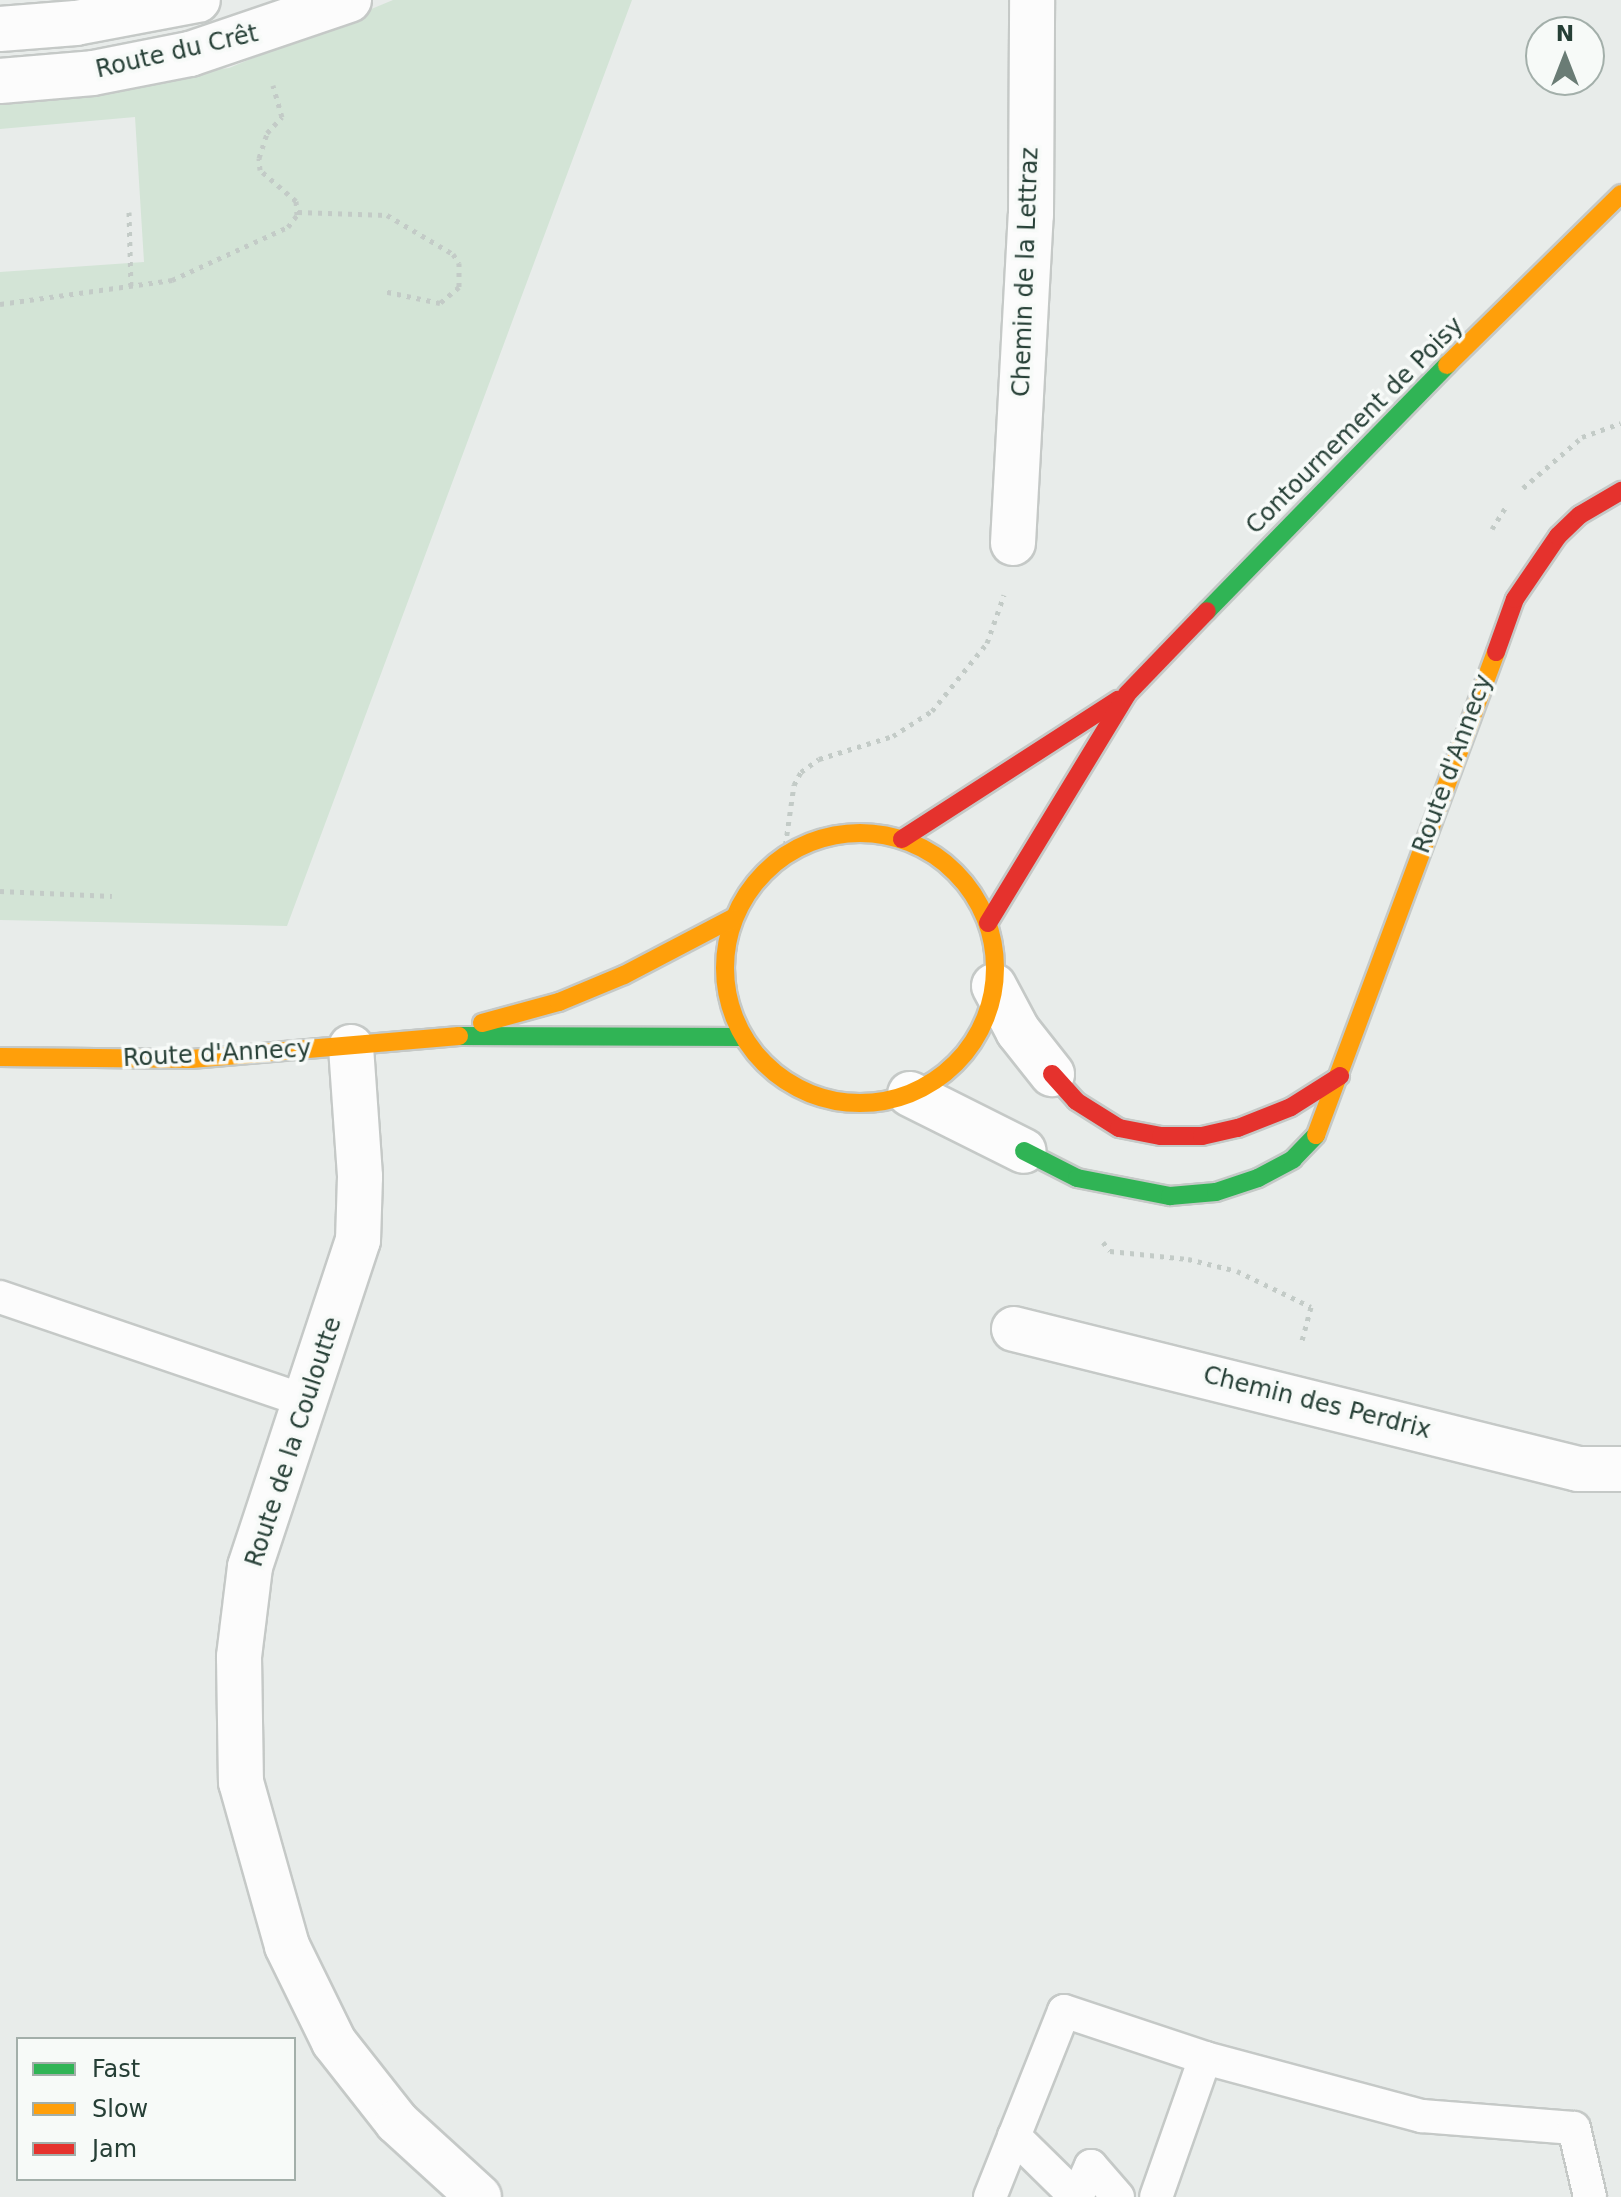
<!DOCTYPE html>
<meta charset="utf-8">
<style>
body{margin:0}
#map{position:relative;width:1621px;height:2197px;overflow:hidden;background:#e8ecea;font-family:"DejaVu Sans",sans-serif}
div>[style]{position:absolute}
.green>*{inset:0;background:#d3e4d6}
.path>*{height:5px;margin-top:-2.5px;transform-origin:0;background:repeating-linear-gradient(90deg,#c3cbc7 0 4px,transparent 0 10px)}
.roads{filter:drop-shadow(2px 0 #c5c9c7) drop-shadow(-2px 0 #c5c9c7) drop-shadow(0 2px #c5c9c7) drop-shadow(0 -2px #c5c9c7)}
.lane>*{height:32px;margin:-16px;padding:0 16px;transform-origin:16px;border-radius:16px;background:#fcfcfc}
.street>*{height:44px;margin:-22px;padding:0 22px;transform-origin:22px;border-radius:22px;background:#fcfcfc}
.fast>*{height:18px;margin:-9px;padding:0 9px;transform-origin:9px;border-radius:9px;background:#30b455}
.slow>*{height:18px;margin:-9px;padding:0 9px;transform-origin:9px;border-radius:9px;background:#ff9f0a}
.slow>.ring{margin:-9px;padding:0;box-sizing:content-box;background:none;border:18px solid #ff9f0a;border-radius:50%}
.jam>*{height:18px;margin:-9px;padding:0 9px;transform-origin:9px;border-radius:9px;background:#e5322d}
span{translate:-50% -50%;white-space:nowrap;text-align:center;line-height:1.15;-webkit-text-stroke:7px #f7faf8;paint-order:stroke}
.street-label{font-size:24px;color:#263f36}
.legend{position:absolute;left:16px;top:2037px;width:280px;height:144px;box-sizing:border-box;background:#f7faf8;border:2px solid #a3afaa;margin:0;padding:10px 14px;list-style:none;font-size:24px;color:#263f36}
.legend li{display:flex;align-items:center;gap:16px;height:40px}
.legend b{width:40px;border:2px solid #a3afaa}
.north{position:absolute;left:1525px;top:16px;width:80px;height:80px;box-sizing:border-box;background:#f7faf8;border:2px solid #a3afaa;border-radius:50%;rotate:0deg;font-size:22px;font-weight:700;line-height:32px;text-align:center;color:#263f36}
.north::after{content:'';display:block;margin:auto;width:28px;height:36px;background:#6a7c75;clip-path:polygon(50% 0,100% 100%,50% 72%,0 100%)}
</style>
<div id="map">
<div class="green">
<i style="clip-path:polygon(393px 0,632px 0,287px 926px,0 920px,0 272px,144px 262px,135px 117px,0 129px,0 96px,229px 68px)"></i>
</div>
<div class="path">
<i style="left:129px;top:212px;width:77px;rotate:88.5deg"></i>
<i style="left:298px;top:212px;width:89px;rotate:1.9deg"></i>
<i style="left:387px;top:215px;width:77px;rotate:30.6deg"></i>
<i style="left:453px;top:254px;width:11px;rotate:56deg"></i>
<i style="left:459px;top:263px;width:24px;rotate:90deg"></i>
<i style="left:459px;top:287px;width:25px;rotate:140deg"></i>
<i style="left:440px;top:303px;width:58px;rotate:-168.1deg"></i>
<i style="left:0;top:304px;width:174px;rotate:-7.9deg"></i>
<i style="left:172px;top:280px;width:128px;rotate:-24.6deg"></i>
<i style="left:288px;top:227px;width:15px;rotate:-53deg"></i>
<i style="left:297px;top:215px;width:14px;rotate:-94deg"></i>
<i style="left:296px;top:201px;width:48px;rotate:-139.3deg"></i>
<i style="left:260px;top:170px;width:12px;rotate:-95deg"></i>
<i style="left:259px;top:158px;width:26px;rotate:-72deg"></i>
<i style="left:267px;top:133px;width:22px;rotate:-47deg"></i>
<i style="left:282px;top:117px;width:33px;rotate:-106deg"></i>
<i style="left:1523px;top:488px;width:78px;rotate:-40.8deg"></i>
<i style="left:1582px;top:437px;width:41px;rotate:-19.7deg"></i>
<i style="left:1492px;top:529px;width:26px;rotate:-58deg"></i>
<i style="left:784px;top:855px;width:71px;rotate:-81.9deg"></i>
<i style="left:794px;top:785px;width:15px;rotate:-62deg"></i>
<i style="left:801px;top:772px;width:22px;rotate:-36deg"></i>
<i style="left:819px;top:759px;width:77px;rotate:-17.3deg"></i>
<i style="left:893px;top:736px;width:46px;rotate:-32.7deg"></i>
<i style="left:932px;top:711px;width:87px;rotate:-51deg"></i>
<i style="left:987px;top:643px;width:51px;rotate:-70.5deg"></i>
<i style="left:0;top:891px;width:112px;rotate:2.6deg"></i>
<i style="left:1103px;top:1242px;width:11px;rotate:52deg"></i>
<i style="left:1110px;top:1251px;width:78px;rotate:5.9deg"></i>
<i style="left:1188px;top:1259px;width:50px;rotate:13.8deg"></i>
<i style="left:1237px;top:1271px;width:82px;rotate:25.9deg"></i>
<i style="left:1311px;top:1307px;width:38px;rotate:105deg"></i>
</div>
<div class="roads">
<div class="lane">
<i style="left:0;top:1297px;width:323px;rotate:18.8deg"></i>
<i style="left:1205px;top:2058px;width:225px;rotate:15deg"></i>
<i style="left:1422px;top:2116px;width:152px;rotate:4.5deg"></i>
<i style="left:1574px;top:2128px;width:71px;rotate:76.9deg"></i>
<i style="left:1014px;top:2136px;width:87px;rotate:44.5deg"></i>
<i style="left:990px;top:2197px;width:200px;rotate:-68.3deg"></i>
<i style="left:1064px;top:2011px;width:149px;rotate:18.4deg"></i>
<i style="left:1205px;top:2058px;width:147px;rotate:109.4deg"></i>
<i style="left:1077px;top:2197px;width:34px;rotate:-66deg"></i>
<i style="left:1091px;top:2166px;width:41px;rotate:48.9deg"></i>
</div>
<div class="street">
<i style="left:0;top:29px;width:76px;rotate:-4.5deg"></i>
<i style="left:76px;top:23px;width:124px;rotate:-10.7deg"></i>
<i style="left:0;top:81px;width:93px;rotate:-4.9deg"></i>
<i style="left:93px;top:73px;width:99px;rotate:-11.1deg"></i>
<i style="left:190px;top:54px;width:168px;rotate:-18.8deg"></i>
<i style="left:1013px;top:543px;width:328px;rotate:-86.9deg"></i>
<i style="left:1031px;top:215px;width:215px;rotate:-89.7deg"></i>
<i style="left:994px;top:986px;width:51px;rotate:61.9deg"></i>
<i style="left:1018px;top:1031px;width:55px;rotate:51.7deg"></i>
<i style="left:351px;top:1047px;width:130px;rotate:86deg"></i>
<i style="left:360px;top:1177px;width:63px;rotate:91.8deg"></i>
<i style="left:358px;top:1240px;width:344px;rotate:108.3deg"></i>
<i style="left:250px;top:1567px;width:91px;rotate:97deg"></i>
<i style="left:239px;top:1657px;width:125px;rotate:89.1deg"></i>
<i style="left:241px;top:1782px;width:170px;rotate:74.3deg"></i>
<i style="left:287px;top:1946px;width:107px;rotate:63.9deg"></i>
<i style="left:334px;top:2042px;width:102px;rotate:51.8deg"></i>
<i style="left:397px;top:2122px;width:111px;rotate:42.4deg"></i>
<i style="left:910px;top:1094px;width:127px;rotate:26.6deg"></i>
<i style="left:1014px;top:1329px;width:581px;rotate:13.94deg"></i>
<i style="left:1578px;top:1469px;width:43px"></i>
</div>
<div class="fast">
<i style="left:1207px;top:611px;width:344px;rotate:-45.7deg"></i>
<i style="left:459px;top:1036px;width:283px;rotate:0.2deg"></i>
<i style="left:1024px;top:1151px;width:59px;rotate:27deg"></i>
<i style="left:1077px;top:1178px;width:95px;rotate:11deg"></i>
<i style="left:1170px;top:1196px;width:46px;rotate:-5deg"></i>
<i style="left:1216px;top:1192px;width:44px;rotate:-18.4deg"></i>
<i style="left:1258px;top:1178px;width:40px;rotate:-28deg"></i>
<i style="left:1293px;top:1159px;width:33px;rotate:-46deg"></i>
</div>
<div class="slow">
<i style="left:1447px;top:365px;width:244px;rotate:-44.5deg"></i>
<i class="ring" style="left:725px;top:833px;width:252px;height:252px"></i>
<i style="left:482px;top:1023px;width:80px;rotate:-15.3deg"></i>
<i style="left:559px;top:1002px;width:70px;rotate:-22.6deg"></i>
<i style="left:624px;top:975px;width:123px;rotate:-27.6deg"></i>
<i style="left:0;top:1057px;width:191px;rotate:0.6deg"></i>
<i style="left:191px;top:1059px;width:269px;rotate:-4.9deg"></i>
<i style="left:1316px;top:1135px;width:515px;rotate:-69.56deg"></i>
</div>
<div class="jam">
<i style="left:1496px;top:652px;width:56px;rotate:-70.3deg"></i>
<i style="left:1515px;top:599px;width:76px;rotate:-55.7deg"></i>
<i style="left:1558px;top:536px;width:30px;rotate:-44deg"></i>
<i style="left:1580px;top:515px;width:48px;rotate:-30.3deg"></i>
<i style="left:902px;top:839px;width:257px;rotate:-32.8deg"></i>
<i style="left:988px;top:923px;width:268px;rotate:-58.7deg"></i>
<i style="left:1127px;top:694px;width:115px;rotate:-46.1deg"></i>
<i style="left:1052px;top:1074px;width:36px;rotate:48deg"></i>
<i style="left:1076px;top:1101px;width:51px;rotate:32.1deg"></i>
<i style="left:1119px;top:1128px;width:43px;rotate:10.8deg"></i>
<i style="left:1161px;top:1136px;width:41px"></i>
<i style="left:1202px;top:1136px;width:37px;rotate:-13deg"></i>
<i style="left:1238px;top:1128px;width:57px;rotate:-21.6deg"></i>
<i style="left:1291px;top:1107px;width:58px;rotate:-32.3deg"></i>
</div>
</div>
<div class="street-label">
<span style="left:177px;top:52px;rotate:-13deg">Route du Crêt</span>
<span style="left:1026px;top:272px;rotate:-88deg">Chemin de la Lettraz</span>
<span style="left:1355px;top:426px;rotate:-45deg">Contournement de Poisy</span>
<span style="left:1453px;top:764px;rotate:-70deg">Route d'Annecy</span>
<span style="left:217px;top:1054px;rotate:-3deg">Route d'Annecy</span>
<span style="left:1317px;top:1403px;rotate:14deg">Chemin des Perdrix</span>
<span style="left:294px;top:1442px;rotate:-72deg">Route de la Couloutte</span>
</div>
<ul class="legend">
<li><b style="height:10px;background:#30b455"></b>Fast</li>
<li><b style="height:10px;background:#ff9f0a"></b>Slow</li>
<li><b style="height:10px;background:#e5322d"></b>Jam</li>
</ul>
<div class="north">N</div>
</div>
